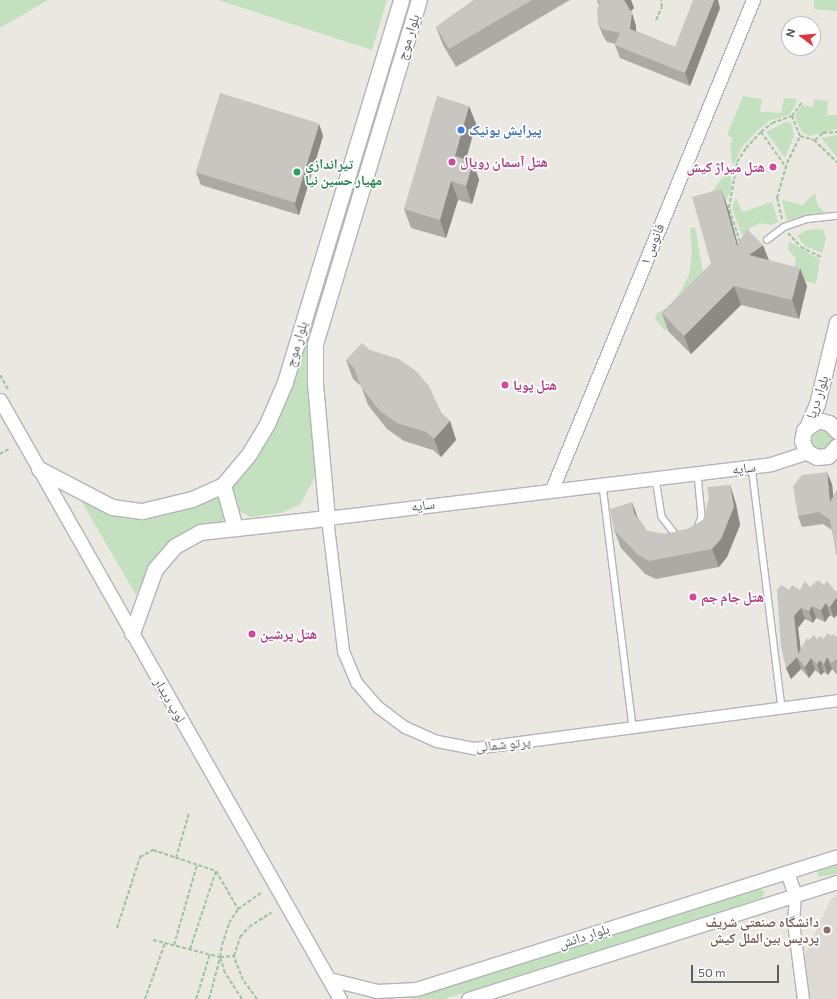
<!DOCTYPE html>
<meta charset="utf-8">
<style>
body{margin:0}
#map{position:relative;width:837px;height:999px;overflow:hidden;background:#ebe8e1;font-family:Commissioner,"Noto Naskh Arabic",sans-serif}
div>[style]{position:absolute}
.education>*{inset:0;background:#ded9d2}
.green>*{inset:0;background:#c3e1bf}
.path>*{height:2px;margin-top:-1px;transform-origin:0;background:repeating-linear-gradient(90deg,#9bc3a1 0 4px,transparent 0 6px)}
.roads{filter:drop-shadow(1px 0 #b2b4b8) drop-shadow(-1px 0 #b2b4b8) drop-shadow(0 1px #b2b4b8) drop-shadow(0 -1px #b2b4b8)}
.service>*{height:5.5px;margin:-2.75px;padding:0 2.75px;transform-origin:2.75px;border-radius:2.75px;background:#fff}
.minor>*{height:11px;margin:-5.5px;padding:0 5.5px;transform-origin:5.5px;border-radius:5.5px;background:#fff}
.tertiary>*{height:13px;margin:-6.5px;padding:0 6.5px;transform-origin:6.5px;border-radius:6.5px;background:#fff}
.secondary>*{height:15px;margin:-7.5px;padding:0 7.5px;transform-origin:7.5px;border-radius:7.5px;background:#fff}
.wall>*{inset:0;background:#ada9a5}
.shaded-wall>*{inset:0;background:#8d8a86}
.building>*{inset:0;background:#c9c5c0;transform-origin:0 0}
.dots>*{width:11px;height:11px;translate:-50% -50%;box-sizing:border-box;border:2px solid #fff;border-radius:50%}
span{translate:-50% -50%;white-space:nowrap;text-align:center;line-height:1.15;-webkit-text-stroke:3.5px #fff;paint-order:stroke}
.street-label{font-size:14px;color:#5a5e61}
.shop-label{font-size:14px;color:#366cbe;font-weight:700}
.left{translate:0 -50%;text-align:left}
.hotel-label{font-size:14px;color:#b23c85;font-weight:700}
.right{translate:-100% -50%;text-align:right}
.leisure-label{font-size:14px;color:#27864d;font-weight:700}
.education-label{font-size:14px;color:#785e54;font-weight:700}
.north{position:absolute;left:781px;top:16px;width:40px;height:40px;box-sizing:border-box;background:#fff;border:1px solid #bdbfc0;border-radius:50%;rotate:286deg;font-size:11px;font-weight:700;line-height:16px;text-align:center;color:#5a5e61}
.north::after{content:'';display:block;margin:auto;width:14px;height:18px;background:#d83a40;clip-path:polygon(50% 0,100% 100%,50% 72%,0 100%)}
.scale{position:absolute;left:691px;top:965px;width:88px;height:18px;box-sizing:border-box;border:2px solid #5a5e61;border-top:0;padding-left:5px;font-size:12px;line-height:14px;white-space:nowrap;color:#5a5e61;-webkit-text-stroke:3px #fff;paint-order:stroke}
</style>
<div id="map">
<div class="education">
<i style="clip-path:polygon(837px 895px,837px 999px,807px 999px,802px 960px,831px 899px)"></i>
</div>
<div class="green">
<i style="clip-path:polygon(0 0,48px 0,0 28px)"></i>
<i style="clip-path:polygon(218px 0,387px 0,372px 50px)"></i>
<i style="clip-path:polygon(814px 0,837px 0,837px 11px,814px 9px)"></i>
<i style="clip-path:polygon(743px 96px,762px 99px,760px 112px,781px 113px,784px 98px,797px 99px,796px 104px,789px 115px,769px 121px,758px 130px,742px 147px,734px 164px,732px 163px,730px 144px,733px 138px,727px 135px)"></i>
<i style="clip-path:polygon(814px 99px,828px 101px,827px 115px,837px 115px,837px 129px,810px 136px,802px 132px,795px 118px,796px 114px,802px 105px,813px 107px)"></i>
<i style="clip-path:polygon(787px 121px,792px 124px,794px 136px,785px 158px,766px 132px)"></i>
<i style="clip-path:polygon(837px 135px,837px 157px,821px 138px)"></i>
<i style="clip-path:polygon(728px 170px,731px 171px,731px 191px,724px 204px,711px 193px)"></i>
<i style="clip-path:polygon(815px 193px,818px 206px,825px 212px,787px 220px,782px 200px,802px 205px)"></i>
<i style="clip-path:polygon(736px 197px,742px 212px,772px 202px,778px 222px,771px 225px,760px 223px,750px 228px,742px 236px,732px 208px)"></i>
<i style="clip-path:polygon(692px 227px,695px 227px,706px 288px,665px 331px,655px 319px,656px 314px,668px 307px,678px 296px,689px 275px,692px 253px,690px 231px)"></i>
<i style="clip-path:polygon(823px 229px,826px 239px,822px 253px,805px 246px,797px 236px,807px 230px)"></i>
<i style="clip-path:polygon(789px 241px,820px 260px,816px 284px,780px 275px,794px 272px,796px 259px,788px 249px)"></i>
<i style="clip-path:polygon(322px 276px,309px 335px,308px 359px,317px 473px,300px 505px,281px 513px,251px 517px,235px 509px,231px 490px,273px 429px)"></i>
<i style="clip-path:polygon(823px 426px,833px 435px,833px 440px,832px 444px,822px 452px,810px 447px,808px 434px)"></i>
<i style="clip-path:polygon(220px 490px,229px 519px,199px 527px,144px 578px,136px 595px,79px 497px,119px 513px)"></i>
<i style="clip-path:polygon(837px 863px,837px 874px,818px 877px,818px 870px)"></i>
<i style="clip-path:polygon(758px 888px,765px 892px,762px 898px,444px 999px,408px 999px)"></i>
</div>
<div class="path">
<i style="left:656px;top:20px;width:14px;rotate:-65deg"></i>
<i style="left:662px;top:7px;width:7px;rotate:-98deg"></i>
<i style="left:761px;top:132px;width:43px;rotate:54.5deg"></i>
<i style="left:800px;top:136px;width:15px;rotate:16deg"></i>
<i style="left:814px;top:140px;width:32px;rotate:44deg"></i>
<i style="left:815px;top:140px;width:11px;rotate:-41deg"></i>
<i style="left:823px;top:133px;width:14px;rotate:-4deg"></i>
<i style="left:782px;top:219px;width:22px;rotate:-103deg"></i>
<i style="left:777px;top:198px;width:36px;rotate:-74deg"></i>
<i style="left:787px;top:163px;width:30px;rotate:-64deg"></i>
<i style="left:800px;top:136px;width:22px;rotate:-112deg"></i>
<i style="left:792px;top:116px;width:17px;rotate:-54deg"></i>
<i style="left:788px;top:233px;width:19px;rotate:47deg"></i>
<i style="left:801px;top:247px;width:22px;rotate:27deg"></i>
<i style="left:740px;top:242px;width:36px;rotate:-108deg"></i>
<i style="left:729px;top:208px;width:47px;rotate:-80.1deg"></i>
<i style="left:737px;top:162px;width:17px;rotate:-57deg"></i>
<i style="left:746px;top:148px;width:22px;rotate:-47deg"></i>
<i style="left:761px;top:132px;width:14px;rotate:-39deg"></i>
<i style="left:772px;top:123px;width:21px;rotate:-19deg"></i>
<i style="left:0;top:375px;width:18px;rotate:61deg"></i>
<i style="left:0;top:454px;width:10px;rotate:-29deg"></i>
<i style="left:176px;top:858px;width:47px;rotate:-73.9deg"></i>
<i style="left:117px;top:928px;width:75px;rotate:-72.1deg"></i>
<i style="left:140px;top:857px;width:15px;rotate:-28deg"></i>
<i style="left:153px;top:850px;width:66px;rotate:18.4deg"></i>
<i style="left:216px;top:871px;width:44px;rotate:59.9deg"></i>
<i style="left:153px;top:940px;width:69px;rotate:14.2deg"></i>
<i style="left:220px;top:957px;width:14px;rotate:-4deg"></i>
<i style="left:174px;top:945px;width:83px;rotate:-74deg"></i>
<i style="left:190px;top:949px;width:82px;rotate:-71.6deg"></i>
<i style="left:145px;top:999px;width:59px;rotate:-70.3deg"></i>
<i style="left:196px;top:999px;width:47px;rotate:-72.7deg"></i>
<i style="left:209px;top:999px;width:42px;rotate:-75deg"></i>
<i style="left:242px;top:999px;width:31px;rotate:-123deg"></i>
<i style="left:225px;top:973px;width:17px;rotate:-107deg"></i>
<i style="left:220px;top:957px;width:12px;rotate:-81deg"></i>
<i style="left:222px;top:945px;width:23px;rotate:-72deg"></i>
<i style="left:229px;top:923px;width:17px;rotate:-57deg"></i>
<i style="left:238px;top:909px;width:28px;rotate:-35deg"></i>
<i style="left:257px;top:999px;width:24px;rotate:-126deg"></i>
<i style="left:243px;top:980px;width:26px;rotate:-111deg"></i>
<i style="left:234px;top:956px;width:20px;rotate:-72deg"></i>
<i style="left:240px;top:937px;width:13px;rotate:-48deg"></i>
<i style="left:249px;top:927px;width:27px;rotate:-33deg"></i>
</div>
<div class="roads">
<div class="service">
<i style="left:767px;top:240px;width:21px;rotate:-37deg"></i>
<i style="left:784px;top:227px;width:24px;rotate:-19deg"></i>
<i style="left:807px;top:219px;width:30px;rotate:-6deg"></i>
<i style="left:752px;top:467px;width:243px;rotate:82.9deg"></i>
<i style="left:698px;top:474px;width:43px;rotate:84.7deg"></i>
<i style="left:702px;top:517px;width:12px;rotate:110deg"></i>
<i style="left:656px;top:479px;width:38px;rotate:81deg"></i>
<i style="left:662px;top:517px;width:24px;rotate:52deg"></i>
<i style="left:603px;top:486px;width:243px;rotate:82.9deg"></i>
</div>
<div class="minor">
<i style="left:327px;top:518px;width:134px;rotate:83.1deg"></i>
<i style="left:343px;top:651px;width:34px;rotate:67deg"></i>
<i style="left:356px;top:682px;width:33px;rotate:49deg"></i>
<i style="left:378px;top:707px;width:34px;rotate:37deg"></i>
<i style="left:405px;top:727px;width:35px;rotate:24deg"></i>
<i style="left:437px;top:741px;width:38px;rotate:11deg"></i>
<i style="left:474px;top:748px;width:366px;rotate:-7.5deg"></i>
<i style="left:795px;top:895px;width:27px;rotate:94deg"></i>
<i style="left:793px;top:922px;width:78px;rotate:82.6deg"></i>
</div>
<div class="tertiary">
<i style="left:0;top:400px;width:689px;rotate:60.42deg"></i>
<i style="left:552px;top:489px;width:529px;rotate:-67.66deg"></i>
<i style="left:327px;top:518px;width:447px;rotate:-6.9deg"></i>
<i style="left:771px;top:464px;width:38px;rotate:-18deg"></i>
<i style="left:787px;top:872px;width:24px;rotate:71deg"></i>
<i style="left:329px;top:979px;width:49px;rotate:14deg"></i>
<i style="left:377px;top:991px;width:39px;rotate:-3deg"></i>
<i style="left:416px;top:989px;width:442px;rotate:-17.5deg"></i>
<i style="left:468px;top:999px;width:387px;rotate:-17.6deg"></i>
</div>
<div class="secondary">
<i style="left:808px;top:425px;width:23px;rotate:-67deg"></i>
<i style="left:817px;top:404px;width:84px;rotate:-76.3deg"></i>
<i style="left:837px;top:431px;width:11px;rotate:-135deg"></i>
<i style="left:829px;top:423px;width:11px;rotate:-165deg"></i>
<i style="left:818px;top:420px;width:17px;rotate:144deg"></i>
<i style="left:804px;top:430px;width:11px;rotate:100deg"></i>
<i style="left:802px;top:441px;width:12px;rotate:66deg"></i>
<i style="left:807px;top:452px;width:11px;rotate:27deg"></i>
<i style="left:817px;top:457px;width:11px;rotate:-5deg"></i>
<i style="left:828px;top:456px;width:13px;rotate:-48deg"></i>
<i style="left:39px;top:469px;width:82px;rotate:27.5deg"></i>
<i style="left:112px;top:507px;width:30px;rotate:8deg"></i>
<i style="left:142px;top:511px;width:51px;rotate:-13.5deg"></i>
<i style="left:192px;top:499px;width:34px;rotate:-24deg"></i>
<i style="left:223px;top:485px;width:40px;rotate:-50deg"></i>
<i style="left:249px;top:454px;width:35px;rotate:-59deg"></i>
<i style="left:267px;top:424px;width:46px;rotate:-66.8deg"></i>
<i style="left:285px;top:382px;width:399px;rotate:-73.1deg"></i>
<i style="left:223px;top:485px;width:45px;rotate:74.4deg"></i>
<i style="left:132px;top:633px;width:68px;rotate:-70.2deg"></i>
<i style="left:155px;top:569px;width:30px;rotate:-49deg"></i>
<i style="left:175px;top:546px;width:29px;rotate:-29deg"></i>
<i style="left:200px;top:532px;width:128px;rotate:-6.3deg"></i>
<i style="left:327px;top:518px;width:135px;rotate:-95.1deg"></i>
<i style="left:315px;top:384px;width:40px;rotate:-90deg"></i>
<i style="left:315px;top:344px;width:359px;rotate:-73.2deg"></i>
</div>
</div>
<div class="wall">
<i style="clip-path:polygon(474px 0,570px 0,456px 67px,443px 45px,436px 27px)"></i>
<i style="clip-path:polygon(597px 0,631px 0,634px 8px,631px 11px,636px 26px,636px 31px,675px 47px,720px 8px,690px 86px,620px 58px,615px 45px,616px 44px,607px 42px,603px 36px,598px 23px,599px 5px)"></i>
<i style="clip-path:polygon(469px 106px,476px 124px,466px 160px,473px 162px,479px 180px,472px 204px,458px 200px,446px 238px,411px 228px,404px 209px)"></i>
<i style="clip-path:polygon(319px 124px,323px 136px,299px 215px,201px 185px,196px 172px)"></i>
<i style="clip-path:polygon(721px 189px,728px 208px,738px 244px,768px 260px,807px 286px,799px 319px,741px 305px,691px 354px,668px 331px,662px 313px,711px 264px)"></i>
<i style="clip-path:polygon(346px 360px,442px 414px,450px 421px,456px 440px,441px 457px,433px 450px,404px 441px,387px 429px,368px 405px,361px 386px,353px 379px)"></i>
<i style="clip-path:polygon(832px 484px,833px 497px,837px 490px,837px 556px,836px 553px,832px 530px,823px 524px,802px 527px,798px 516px)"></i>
<i style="clip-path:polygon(730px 485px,736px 504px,740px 525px,727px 557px,719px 567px,656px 579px,645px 574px,621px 548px,614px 530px,632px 502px,638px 518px,647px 531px,665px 534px,688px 529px,703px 520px)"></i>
<i style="clip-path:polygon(824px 585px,836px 592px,837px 591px,837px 615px,834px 618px,830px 615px,825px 622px,816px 618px,813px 623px,805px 619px,798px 628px,801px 650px,809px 640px,817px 639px,824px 639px,832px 636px,837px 637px,837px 673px,836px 674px,832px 669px,828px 675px,824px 672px,821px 675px,815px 670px,809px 678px,801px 669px,791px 679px,786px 668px,789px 590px,800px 590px,810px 587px)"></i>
</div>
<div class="shaded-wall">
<i style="clip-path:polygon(624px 0,631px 0,634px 8px,629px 13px)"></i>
<i style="clip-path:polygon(714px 0,718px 0,720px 8px,690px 86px,685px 73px)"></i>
<i style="clip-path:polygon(632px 13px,636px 26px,635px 42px,630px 29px)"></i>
<i style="clip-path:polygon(469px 106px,476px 124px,461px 175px,455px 156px)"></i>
<i style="clip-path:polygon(319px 124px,323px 136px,299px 215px,294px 202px)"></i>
<i style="clip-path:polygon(473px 162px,479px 180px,472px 204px,466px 186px)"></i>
<i style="clip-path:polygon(451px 181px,458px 200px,446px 238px,440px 220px)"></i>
<i style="clip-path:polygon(721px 189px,728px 208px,743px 264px,737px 246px)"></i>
<i style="clip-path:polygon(763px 245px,770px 263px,749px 255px)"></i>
<i style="clip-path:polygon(800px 268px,807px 286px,799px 319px,792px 300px)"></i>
<i style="clip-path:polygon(734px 286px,741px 305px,691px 354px,684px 336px)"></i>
<i style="clip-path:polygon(450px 421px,456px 440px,441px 457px,434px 439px)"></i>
<i style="clip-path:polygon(827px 472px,832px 484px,835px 513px,830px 502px)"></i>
<i style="clip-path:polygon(730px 485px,736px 504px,740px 525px,727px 557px,719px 567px,712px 549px)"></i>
<i style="clip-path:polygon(632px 502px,638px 520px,634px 513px)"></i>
<i style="clip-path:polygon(836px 598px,837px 600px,837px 615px,834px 618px,830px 607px)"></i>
<i style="clip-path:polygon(826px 603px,830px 615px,825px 622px,821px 610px)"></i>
<i style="clip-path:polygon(812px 606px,816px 618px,813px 623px,809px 611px)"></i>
<i style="clip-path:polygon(801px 608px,805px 619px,798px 628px,802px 663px,798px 654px,794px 616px)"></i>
<i style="clip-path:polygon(797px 657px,801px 669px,791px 679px,786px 668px)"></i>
<i style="clip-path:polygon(827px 657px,832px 669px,828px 675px,824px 664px)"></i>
<i style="clip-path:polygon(811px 658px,815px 670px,809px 678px,805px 667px)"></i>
<i style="clip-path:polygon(820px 660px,824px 672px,821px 675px,817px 664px)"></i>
</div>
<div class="building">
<i style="clip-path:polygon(474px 0,532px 0,449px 49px,436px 27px)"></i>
<i style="clip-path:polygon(598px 0,624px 0,632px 13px,630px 29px,675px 47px,693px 0,714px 0,685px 73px,615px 45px,620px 33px,602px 29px,598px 23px,597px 9px,600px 3px)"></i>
<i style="left:220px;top:93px;width:104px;height:83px;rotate:17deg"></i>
<i style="clip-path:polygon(437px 96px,469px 106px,455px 156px,473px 162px,466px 186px,451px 181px,440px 220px,404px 209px)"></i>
<i style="clip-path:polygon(721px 189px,737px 246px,747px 229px,763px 245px,749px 255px,800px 268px,792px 300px,734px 286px,684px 336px,662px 313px,711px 264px,692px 197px)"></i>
<i style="clip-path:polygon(362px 343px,370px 350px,399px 359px,416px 371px,429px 386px,442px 414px,450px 421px,434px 439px,426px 432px,397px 423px,380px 411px,361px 387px,354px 368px,346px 360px)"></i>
<i style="clip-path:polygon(827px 472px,830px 502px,837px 490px,837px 553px,836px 553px,830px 520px,819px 512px,798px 516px,793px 486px,802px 475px)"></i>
<i style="clip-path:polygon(730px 485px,734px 507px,721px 539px,712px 549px,649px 561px,638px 555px,614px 530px,610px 509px,632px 502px,634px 513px,647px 531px,665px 534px,688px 529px,703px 520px,709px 498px,707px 487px)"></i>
<i style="clip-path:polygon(818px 580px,824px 585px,827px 581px,836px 592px,837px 591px,837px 599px,836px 598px,830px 607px,826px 603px,821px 610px,812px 606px,809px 611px,801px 608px,794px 616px,798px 654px,807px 638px,809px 640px,814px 635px,817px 639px,820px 636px,824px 639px,827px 633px,832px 636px,833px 634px,837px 637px,837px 659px,831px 663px,827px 657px,824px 664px,820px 660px,817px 664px,811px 658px,805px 667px,797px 657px,786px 668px,781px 647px,777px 590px,781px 585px,789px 590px,792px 585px,800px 590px,805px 581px,810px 587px)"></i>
</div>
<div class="dots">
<i style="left:461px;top:130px;background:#3f7fe0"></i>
<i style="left:452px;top:162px;background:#d1479c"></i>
<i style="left:773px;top:167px;background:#d1479c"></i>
<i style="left:297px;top:172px;background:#2e9e5b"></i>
<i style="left:505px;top:385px;background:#d1479c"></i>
<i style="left:693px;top:597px;background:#d1479c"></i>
<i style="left:252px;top:634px;background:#d1479c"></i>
<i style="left:827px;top:930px;background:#8d6e63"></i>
</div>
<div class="street-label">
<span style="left:408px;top:37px;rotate:-73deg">بلوار موج</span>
<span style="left:652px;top:244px;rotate:-68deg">فانوس ۱</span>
<span style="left:296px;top:344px;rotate:-73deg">بلوار موج</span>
<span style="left:817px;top:397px;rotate:-72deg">بلوار دریا</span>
<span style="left:744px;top:468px;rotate:-7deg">سایه</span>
<span style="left:423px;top:505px;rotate:-7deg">سایه</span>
<span style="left:170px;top:700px;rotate:60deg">لوپ دیدار</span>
<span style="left:503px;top:744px;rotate:-6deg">پرتو شمالی</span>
<span style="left:584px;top:936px;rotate:-18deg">بلوار دانش</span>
</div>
<div class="shop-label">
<span class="left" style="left:469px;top:130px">پیرایش یونیک</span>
</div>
<div class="hotel-label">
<span class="left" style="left:460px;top:162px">هتل آسمان رویال</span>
<span class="right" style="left:765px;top:167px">هتل میراژ کیش</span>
<span class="left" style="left:513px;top:385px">هتل پویا</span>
<span class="left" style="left:701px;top:597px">هتل جام جم</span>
<span class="left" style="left:260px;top:634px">هتل پرشین</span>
</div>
<div class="leisure-label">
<span class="left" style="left:305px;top:172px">تیراندازی<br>مهیار حسین نیا</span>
</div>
<div class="education-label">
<span class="right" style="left:819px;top:930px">دانشگاه صنعتی شریف<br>پردیس بین‌الملل کیش</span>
</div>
<div class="north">N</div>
<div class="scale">50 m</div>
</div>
